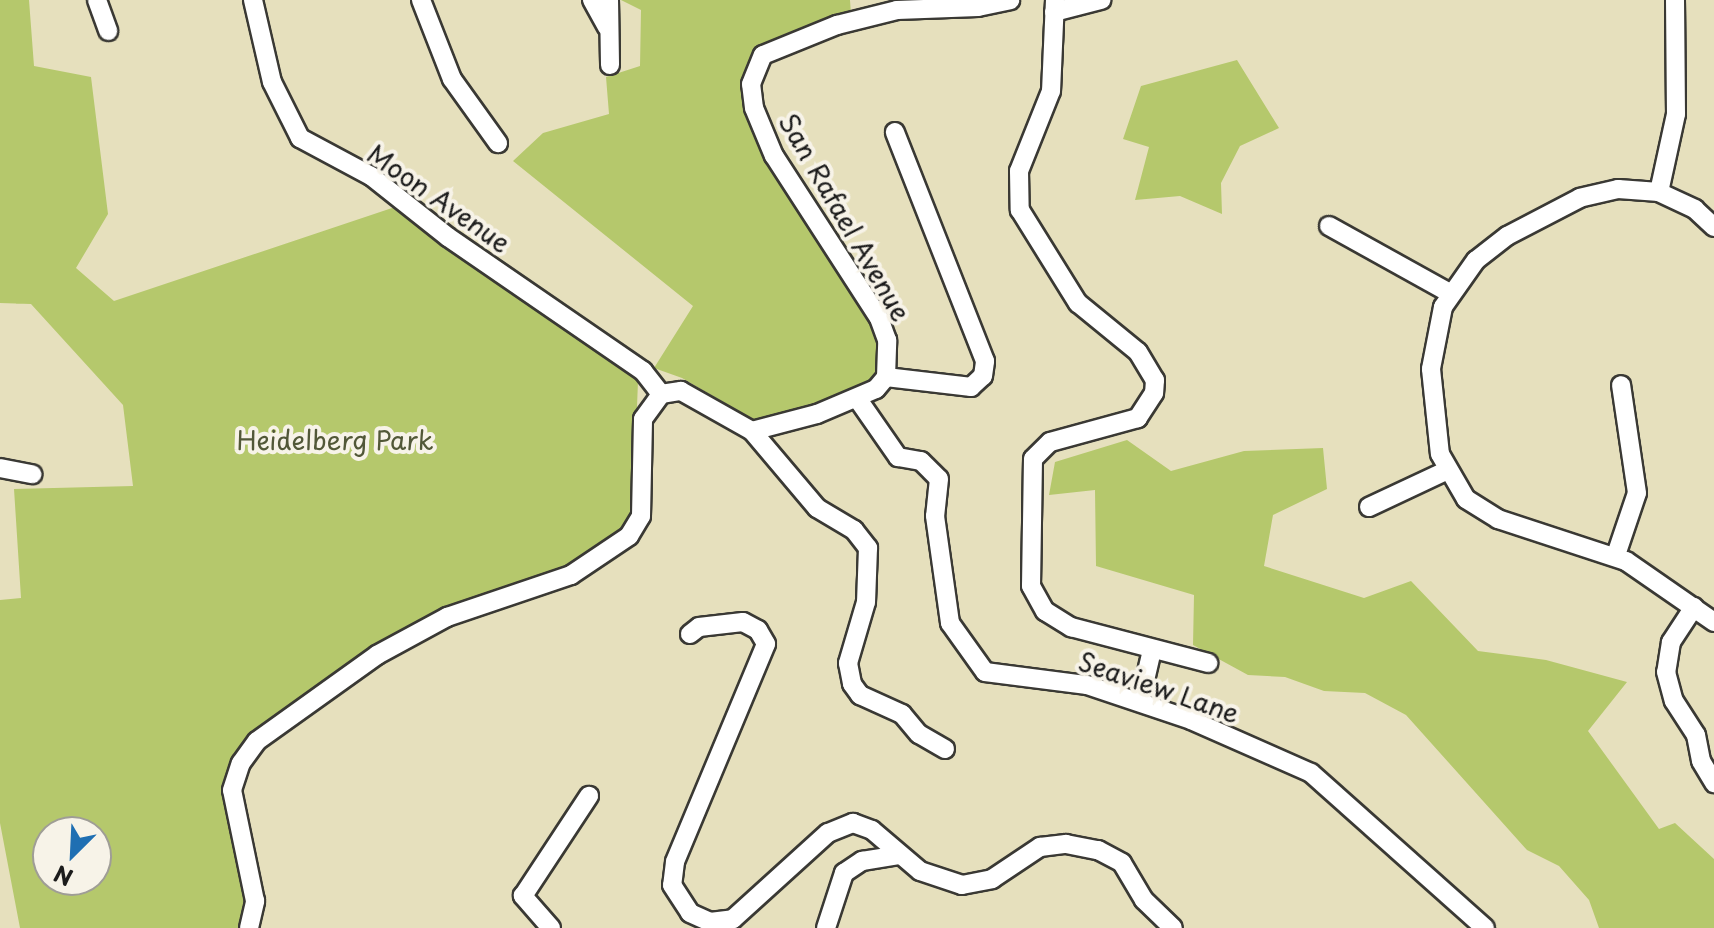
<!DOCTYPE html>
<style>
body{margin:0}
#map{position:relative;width:1714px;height:928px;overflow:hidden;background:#e6e0bd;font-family:"Playpen Sans",sans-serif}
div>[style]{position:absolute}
.green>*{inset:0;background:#b5c86c}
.roads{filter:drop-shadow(2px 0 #3a3934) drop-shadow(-2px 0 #3a3934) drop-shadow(0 2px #3a3934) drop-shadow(0 -2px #3a3934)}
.minor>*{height:18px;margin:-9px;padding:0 9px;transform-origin:9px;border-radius:9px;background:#fff}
span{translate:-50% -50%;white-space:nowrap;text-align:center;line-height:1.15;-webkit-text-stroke:8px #f7f3e8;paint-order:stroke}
.street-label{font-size:26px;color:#1c1c1c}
.park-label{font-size:26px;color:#525838}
.north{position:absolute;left:32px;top:816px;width:80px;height:80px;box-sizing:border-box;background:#f7f3e8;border:2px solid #9f9d96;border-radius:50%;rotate:204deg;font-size:22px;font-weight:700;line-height:32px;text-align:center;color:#1c1c1c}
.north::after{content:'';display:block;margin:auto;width:28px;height:36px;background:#1f6fb2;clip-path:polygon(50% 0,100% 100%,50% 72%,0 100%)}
</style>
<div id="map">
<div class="green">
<i style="clip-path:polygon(evenodd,0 0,29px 0,34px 66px,91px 77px,108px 214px,76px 268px,114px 301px,401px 205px,638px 381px,633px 511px,622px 532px,566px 568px,445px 608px,370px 649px,254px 733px,237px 752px,230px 768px,248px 906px,243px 928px,20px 928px,0 823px,0 600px,21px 598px,14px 489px,133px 486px,123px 405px,31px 304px,0 303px,0 0,48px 832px,96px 832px,96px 880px,48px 880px,48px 832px)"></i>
<i style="clip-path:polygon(621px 0,850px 0,851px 15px,762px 48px,744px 82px,881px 337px,879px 375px,802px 414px,759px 423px,682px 378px,654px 368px,693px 306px,513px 161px,543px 133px,609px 114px,606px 77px,640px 66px,641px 10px)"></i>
<i style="clip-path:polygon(1237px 60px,1279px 128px,1240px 146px,1221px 183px,1222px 214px,1180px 196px,1135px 200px,1149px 147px,1123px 139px,1141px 86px)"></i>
<i style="clip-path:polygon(1127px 440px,1171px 471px,1244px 451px,1323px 448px,1327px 489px,1273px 515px,1264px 566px,1364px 598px,1411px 581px,1478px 651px,1546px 660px,1627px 682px,1588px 731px,1659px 829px,1675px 823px,1714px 859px,1714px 928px,1599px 928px,1589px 900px,1559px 866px,1527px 850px,1406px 715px,1365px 693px,1324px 691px,1285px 677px,1248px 675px,1193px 645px,1194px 595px,1096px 566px,1095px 490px,1049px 495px,1055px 462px)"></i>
</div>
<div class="roads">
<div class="minor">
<i style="left:97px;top:0;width:33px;rotate:70deg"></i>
<i style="left:253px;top:0;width:84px;rotate:77deg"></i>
<i style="left:272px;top:82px;width:63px;rotate:63.4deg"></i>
<i style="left:300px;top:138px;width:81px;rotate:28.2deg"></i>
<i style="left:371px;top:176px;width:98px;rotate:38.4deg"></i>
<i style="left:448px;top:237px;width:237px;rotate:34.5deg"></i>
<i style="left:643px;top:371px;width:29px;rotate:52deg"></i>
<i style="left:421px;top:0;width:85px;rotate:68.6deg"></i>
<i style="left:452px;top:79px;width:79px;rotate:54.3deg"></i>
<i style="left:592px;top:0;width:31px;rotate:61deg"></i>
<i style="left:609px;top:0;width:65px;rotate:89.1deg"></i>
<i style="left:1055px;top:0;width:91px;rotate:92.5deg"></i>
<i style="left:1051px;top:91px;width:86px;rotate:111.8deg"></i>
<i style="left:1019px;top:171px;width:39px;rotate:89deg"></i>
<i style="left:1020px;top:210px;width:110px;rotate:58.1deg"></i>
<i style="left:1078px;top:303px;width:77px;rotate:39.2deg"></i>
<i style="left:1138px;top:352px;width:33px;rotate:59deg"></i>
<i style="left:1155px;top:380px;width:13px;rotate:94deg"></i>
<i style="left:1154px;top:393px;width:30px;rotate:123deg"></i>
<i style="left:1138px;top:418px;width:91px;rotate:164.7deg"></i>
<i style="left:1050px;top:442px;width:24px;rotate:135deg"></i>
<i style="left:1033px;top:459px;width:127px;rotate:90.9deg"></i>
<i style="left:1031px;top:586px;width:29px;rotate:61deg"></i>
<i style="left:1045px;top:611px;width:31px;rotate:32deg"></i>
<i style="left:1071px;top:627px;width:142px;rotate:14.7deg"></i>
<i style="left:1054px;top:12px;width:49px;rotate:-14.3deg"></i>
<i style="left:1659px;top:192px;width:80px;rotate:-77.7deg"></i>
<i style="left:1676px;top:114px;width:114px;rotate:-90.5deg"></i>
<i style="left:1329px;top:226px;width:138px;rotate:29deg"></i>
<i style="left:1714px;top:227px;width:26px;rotate:-137deg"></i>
<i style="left:1695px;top:209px;width:40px;rotate:-155deg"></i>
<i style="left:1659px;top:192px;width:41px;rotate:-175.8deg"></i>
<i style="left:1618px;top:189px;width:39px;rotate:167deg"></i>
<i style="left:1580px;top:198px;width:82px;rotate:152.5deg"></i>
<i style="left:1507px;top:236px;width:39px;rotate:142deg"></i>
<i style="left:1476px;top:260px;width:57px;rotate:125.1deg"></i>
<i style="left:1443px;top:307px;width:63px;rotate:101deg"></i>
<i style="left:1431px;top:369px;width:85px;rotate:84deg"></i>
<i style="left:1440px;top:454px;width:52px;rotate:60deg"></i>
<i style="left:1466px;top:499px;width:38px;rotate:32deg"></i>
<i style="left:1498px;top:519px;width:135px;rotate:18.2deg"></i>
<i style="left:1626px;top:561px;width:107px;rotate:34.7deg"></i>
<i style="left:886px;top:377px;width:86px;rotate:6.7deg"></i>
<i style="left:971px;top:387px;width:16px;rotate:-43deg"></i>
<i style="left:983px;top:376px;width:15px;rotate:-82deg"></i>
<i style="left:985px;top:361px;width:246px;rotate:-111.5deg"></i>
<i style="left:857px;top:398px;width:72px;rotate:55.2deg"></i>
<i style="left:898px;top:457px;width:23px;rotate:10deg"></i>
<i style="left:921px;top:461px;width:25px;rotate:45deg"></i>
<i style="left:939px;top:479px;width:37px;rotate:96deg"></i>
<i style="left:935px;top:516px;width:108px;rotate:82deg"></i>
<i style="left:950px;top:623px;width:60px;rotate:54.5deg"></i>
<i style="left:985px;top:672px;width:103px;rotate:7.3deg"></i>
<i style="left:1087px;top:685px;width:110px;rotate:18.6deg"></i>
<i style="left:1191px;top:720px;width:131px;rotate:23.8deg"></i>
<i style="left:1311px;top:773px;width:233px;rotate:41.7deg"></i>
<i style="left:752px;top:431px;width:101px;rotate:49.8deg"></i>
<i style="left:817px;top:508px;width:43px;rotate:30.7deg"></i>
<i style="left:854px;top:530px;width:23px;rotate:52deg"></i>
<i style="left:868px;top:548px;width:54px;rotate:92.1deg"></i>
<i style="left:866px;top:602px;width:64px;rotate:106.4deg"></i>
<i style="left:848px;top:663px;width:21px;rotate:79deg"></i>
<i style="left:852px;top:684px;width:14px;rotate:54deg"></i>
<i style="left:860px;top:695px;width:46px;rotate:24.3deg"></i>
<i style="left:902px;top:714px;width:26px;rotate:50deg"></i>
<i style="left:919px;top:734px;width:30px;rotate:30deg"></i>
<i style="left:0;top:468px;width:33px;rotate:11deg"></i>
<i style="left:1369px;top:507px;width:85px;rotate:-25.1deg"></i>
<i style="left:1616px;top:555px;width:65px;rotate:-71.3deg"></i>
<i style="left:1637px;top:493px;width:109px;rotate:-98.4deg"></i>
<i style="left:1694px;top:607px;width:42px;rotate:123.3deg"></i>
<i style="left:1671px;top:642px;width:30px;rotate:99deg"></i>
<i style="left:1666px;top:672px;width:30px;rotate:75deg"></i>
<i style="left:1674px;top:701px;width:40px;rotate:57.1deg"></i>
<i style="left:1696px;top:735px;width:26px;rotate:79deg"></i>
<i style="left:1701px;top:761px;width:26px;rotate:59deg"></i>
<i style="left:690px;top:634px;width:11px;rotate:-38deg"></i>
<i style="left:699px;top:627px;width:44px;rotate:-6.5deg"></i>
<i style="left:743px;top:622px;width:17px;rotate:28deg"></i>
<i style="left:758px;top:630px;width:16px;rotate:60deg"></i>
<i style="left:766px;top:644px;width:236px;rotate:112.7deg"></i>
<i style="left:675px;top:862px;width:23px;rotate:97deg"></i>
<i style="left:672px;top:885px;width:33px;rotate:57deg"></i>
<i style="left:690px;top:913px;width:22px;rotate:24deg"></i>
<i style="left:710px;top:922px;width:23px;rotate:-7deg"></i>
<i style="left:733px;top:919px;width:128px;rotate:-42.2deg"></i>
<i style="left:828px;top:833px;width:27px;rotate:-22deg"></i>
<i style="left:853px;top:823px;width:20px;rotate:20deg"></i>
<i style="left:872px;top:830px;width:63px;rotate:40.5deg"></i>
<i style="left:920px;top:871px;width:44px;rotate:18.4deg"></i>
<i style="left:962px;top:885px;width:31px;rotate:-11deg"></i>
<i style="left:992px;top:879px;width:58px;rotate:-33.7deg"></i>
<i style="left:1040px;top:847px;width:26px;rotate:-7deg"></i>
<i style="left:1066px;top:844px;width:33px;rotate:11deg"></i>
<i style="left:1098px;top:850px;width:27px;rotate:28deg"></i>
<i style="left:1122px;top:863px;width:43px;rotate:59.3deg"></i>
<i style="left:1144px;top:900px;width:40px;rotate:44deg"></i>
<i style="left:1140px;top:702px;width:53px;rotate:-77deg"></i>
<i style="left:249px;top:928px;width:28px;rotate:-77deg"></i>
<i style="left:255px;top:901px;width:113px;rotate:-101.7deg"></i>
<i style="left:232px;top:790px;width:28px;rotate:-72deg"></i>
<i style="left:241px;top:763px;width:27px;rotate:-54deg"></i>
<i style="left:257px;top:741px;width:148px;rotate:-35.6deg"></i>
<i style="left:377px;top:655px;width:80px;rotate:-28.5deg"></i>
<i style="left:447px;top:617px;width:131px;rotate:-18.7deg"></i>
<i style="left:571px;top:575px;width:70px;rotate:-33.9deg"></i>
<i style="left:629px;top:536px;width:23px;rotate:-59deg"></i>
<i style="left:641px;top:516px;width:97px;rotate:-88.8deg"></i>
<i style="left:643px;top:419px;width:31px;rotate:-54deg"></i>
<i style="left:661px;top:394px;width:20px;rotate:-9deg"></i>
<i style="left:681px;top:391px;width:81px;rotate:29.4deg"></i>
<i style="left:752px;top:431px;width:67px;rotate:-14.7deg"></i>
<i style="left:817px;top:414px;width:64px;rotate:-23deg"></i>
<i style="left:876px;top:389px;width:16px;rotate:-50deg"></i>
<i style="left:886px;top:377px;width:37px;rotate:-88deg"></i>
<i style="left:887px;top:340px;width:23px;rotate:-110deg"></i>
<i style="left:879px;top:318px;width:193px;rotate:-122.9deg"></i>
<i style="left:774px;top:156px;width:52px;rotate:-112.6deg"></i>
<i style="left:754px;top:108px;width:24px;rotate:-97deg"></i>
<i style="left:751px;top:84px;width:31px;rotate:-68deg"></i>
<i style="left:763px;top:55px;width:80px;rotate:-22.1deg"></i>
<i style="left:837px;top:25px;width:62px;rotate:-14deg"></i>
<i style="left:897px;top:10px;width:81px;rotate:-2.1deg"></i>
<i style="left:978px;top:7px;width:33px;rotate:-12deg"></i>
<i style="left:551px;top:928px;width:43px;rotate:-131.2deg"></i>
<i style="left:523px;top:896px;width:120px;rotate:-56.6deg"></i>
<i style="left:826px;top:928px;width:58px;rotate:-71.9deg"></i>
<i style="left:844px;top:873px;width:22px;rotate:-34deg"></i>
<i style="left:862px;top:861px;width:37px;rotate:-9deg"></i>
</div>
</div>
<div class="street-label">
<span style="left:439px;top:198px;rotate:35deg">Moon Avenue</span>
<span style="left:845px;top:217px;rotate:60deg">San Rafael Avenue</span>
<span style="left:1159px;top:687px;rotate:19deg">Seaview Lane</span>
</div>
<div class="park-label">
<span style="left:335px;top:440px">Heidelberg Park</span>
</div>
<div class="north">N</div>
</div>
